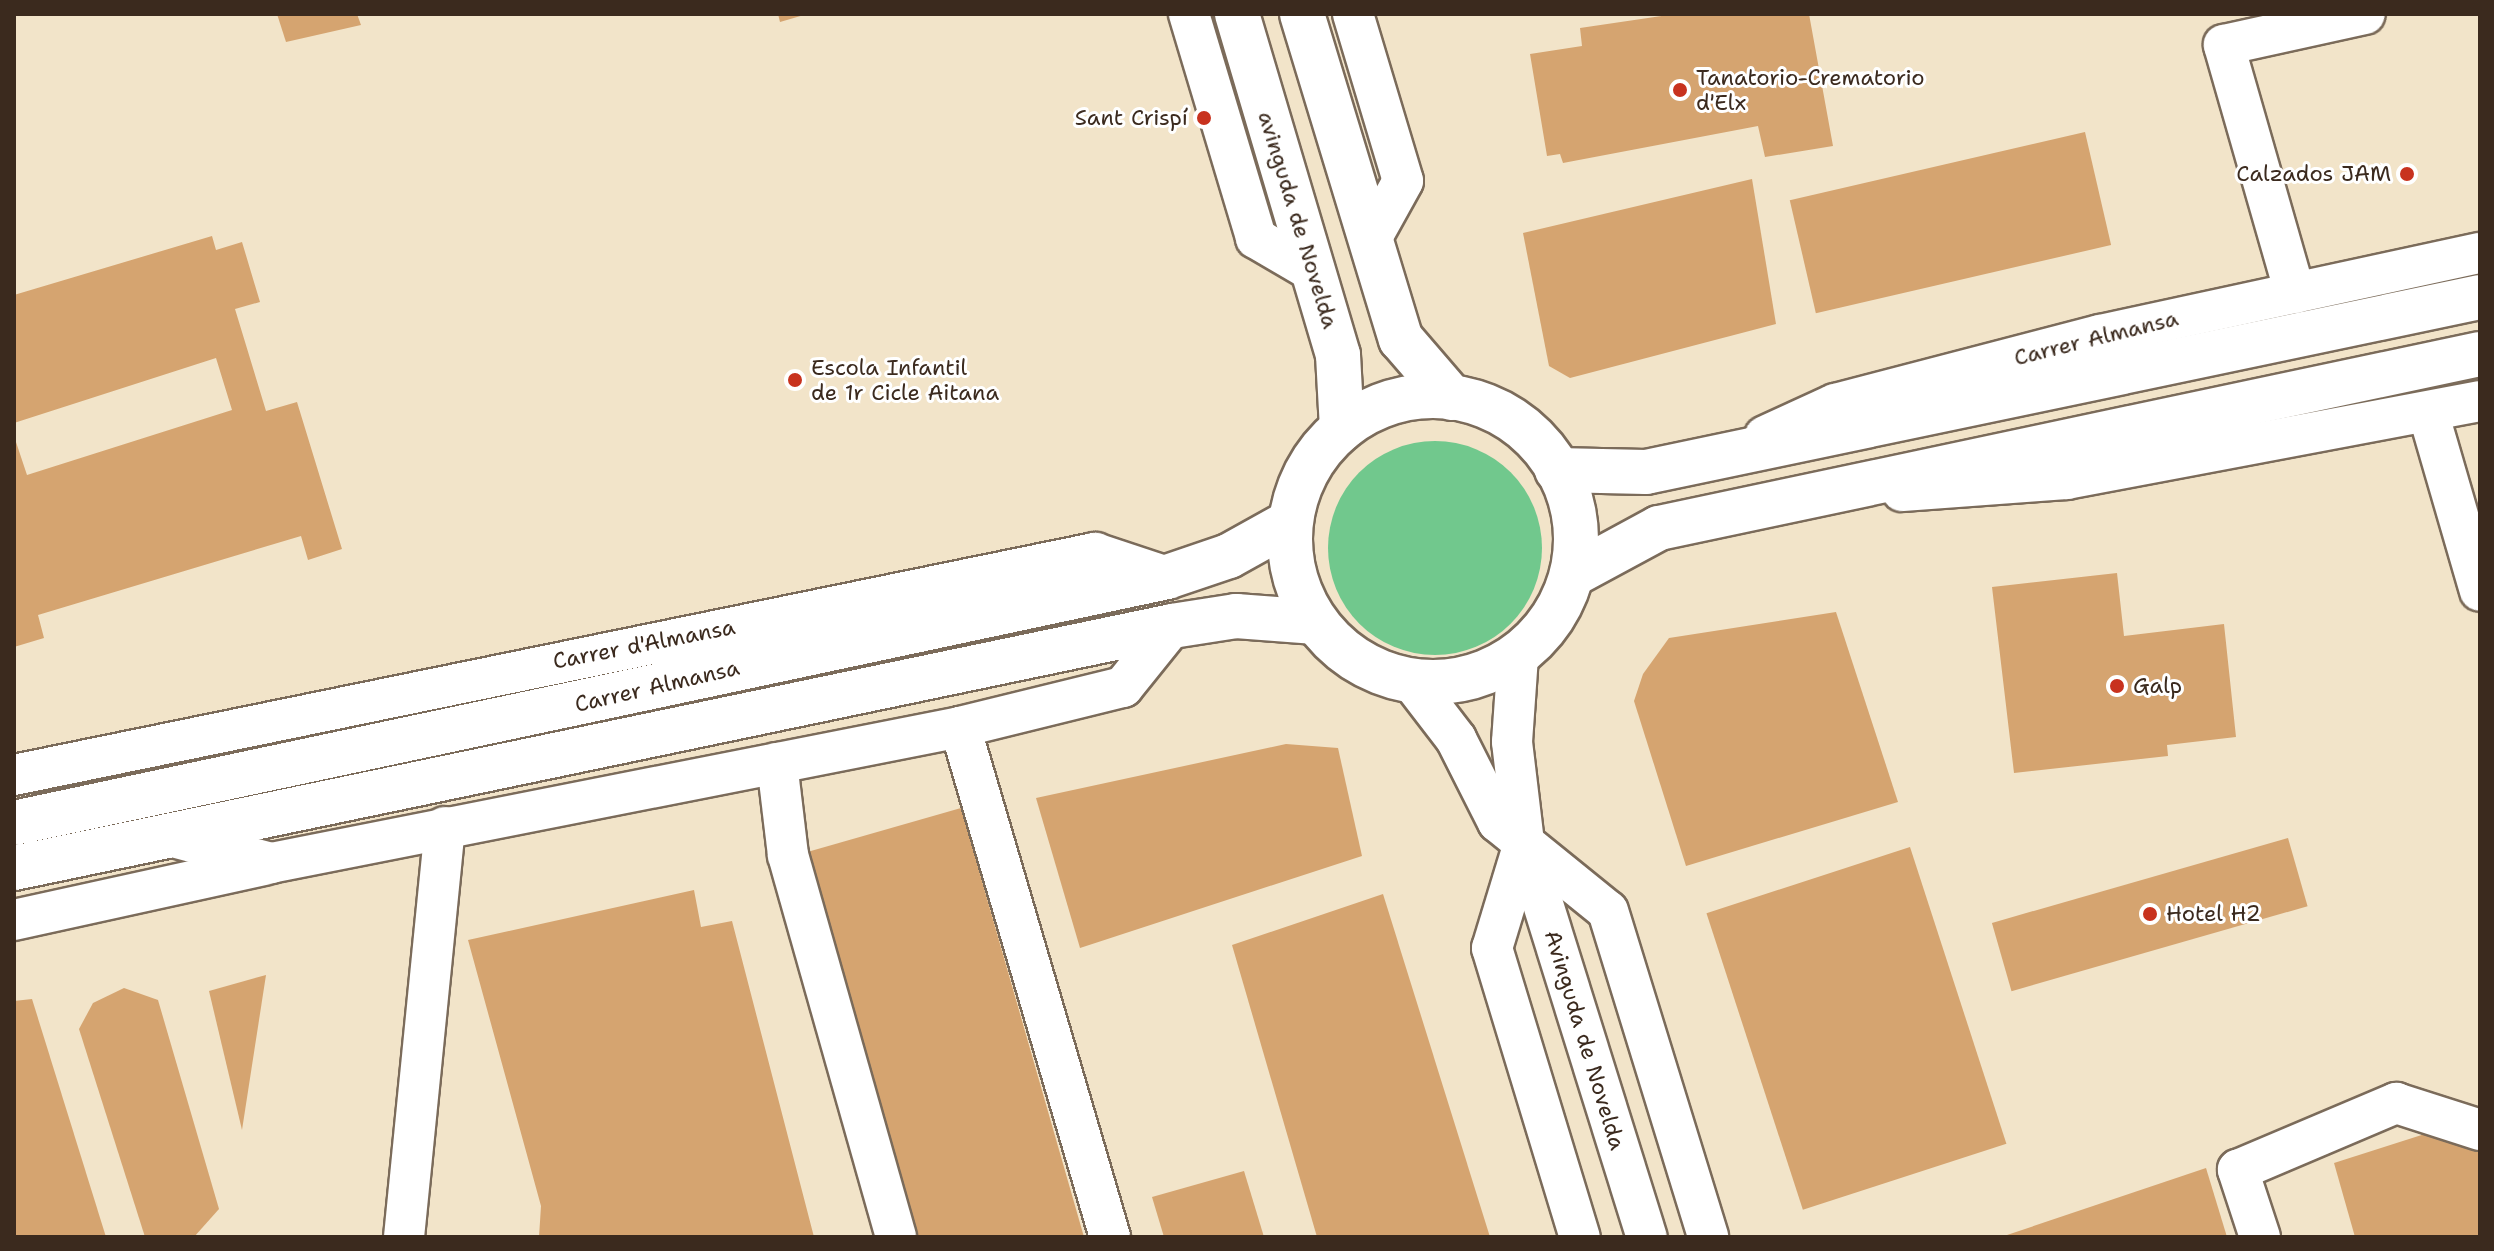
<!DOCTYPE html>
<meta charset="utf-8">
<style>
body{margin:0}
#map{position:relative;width:2494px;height:1251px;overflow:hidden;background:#f2e4c9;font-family:"Shantell Sans",sans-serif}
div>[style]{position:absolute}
.green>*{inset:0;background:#71c88d}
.round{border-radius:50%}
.building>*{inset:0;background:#d5a470;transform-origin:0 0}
.roads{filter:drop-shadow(2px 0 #7b6b5a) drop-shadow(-2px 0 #7b6b5a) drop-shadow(0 2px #7b6b5a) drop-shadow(0 -2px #7b6b5a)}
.minor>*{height:40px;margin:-20px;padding:0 20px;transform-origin:20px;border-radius:20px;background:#fff}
.major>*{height:44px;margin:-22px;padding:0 22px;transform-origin:22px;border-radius:22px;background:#fff}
.major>.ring{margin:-22px;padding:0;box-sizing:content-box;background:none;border:44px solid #fff;border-radius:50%}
.dots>*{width:22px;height:22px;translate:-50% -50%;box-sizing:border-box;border:4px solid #fff;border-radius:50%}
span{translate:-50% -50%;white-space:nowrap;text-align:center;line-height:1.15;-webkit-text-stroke:6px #fff;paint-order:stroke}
.poi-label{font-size:22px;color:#3b2a1e}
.left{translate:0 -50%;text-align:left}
.right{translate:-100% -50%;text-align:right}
.street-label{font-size:22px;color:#3b2a1e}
.frame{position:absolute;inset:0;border:16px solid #3b2a1e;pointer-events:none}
</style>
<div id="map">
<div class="green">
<i class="round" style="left:1328px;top:441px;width:214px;height:214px"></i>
</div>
<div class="building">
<i style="clip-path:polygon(277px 14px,357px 14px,361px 25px,286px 42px)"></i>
<i style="clip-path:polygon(778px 14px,804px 14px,804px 15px,780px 22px)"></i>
<i style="clip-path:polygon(1675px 14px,1809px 14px,1833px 146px,1765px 157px,1758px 126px,1563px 163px,1560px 154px,1547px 156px,1530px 54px,1582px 46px,1580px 28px)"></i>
<i style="left:2085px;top:132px;width:116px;height:303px;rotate:77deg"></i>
<i style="clip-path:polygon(1752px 179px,1776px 324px,1570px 378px,1549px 366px,1523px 233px)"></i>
<i style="clip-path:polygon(212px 236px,216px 250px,242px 242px,260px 302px,235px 309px,266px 411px,297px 402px,342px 549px,308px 560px,301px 536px,38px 615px,44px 638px,14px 647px,14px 436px,27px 475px,232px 410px,216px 358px,14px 423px,14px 295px)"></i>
<i style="clip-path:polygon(2117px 573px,2124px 636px,2224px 624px,2236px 737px,2167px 745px,2168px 756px,2014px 773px,1992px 587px)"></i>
<i style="clip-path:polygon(1836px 612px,1898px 802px,1686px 866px,1634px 701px,1643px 674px,1669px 638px)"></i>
<i style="clip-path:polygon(1286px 744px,1338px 748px,1362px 856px,1080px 948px,1036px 798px)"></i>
<i style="left:961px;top:808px;width:447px;height:168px;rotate:74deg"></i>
<i style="left:2288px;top:838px;width:71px;height:308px;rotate:74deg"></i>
<i style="left:1910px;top:847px;width:312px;height:214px;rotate:72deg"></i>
<i style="clip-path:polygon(694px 890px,701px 927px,732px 921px,814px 1237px,539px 1237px,541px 1206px,468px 940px)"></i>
<i style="clip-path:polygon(1383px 894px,1490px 1237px,1317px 1237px,1232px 945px)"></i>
<i style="clip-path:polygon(266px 975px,242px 1130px,209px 991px)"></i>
<i style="clip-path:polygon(124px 988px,158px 1000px,219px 1209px,194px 1237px,145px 1237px,79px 1029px,93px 1003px)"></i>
<i style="clip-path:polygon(32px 999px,106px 1237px,16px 1237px,14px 1001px)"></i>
<i style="clip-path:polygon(2431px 1132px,2480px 1153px,2480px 1237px,2355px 1237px,2334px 1163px)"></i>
<i style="clip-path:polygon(2206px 1168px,2227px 1237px,2004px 1237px,2004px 1236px)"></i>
<i style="clip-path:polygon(1244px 1171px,1264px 1237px,1164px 1237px,1152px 1197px)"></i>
</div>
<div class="roads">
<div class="minor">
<i style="left:1189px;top:14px;width:234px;rotate:73.3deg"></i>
<i style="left:1256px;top:238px;width:67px;rotate:30.4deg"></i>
<i style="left:1353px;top:14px;width:174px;rotate:73.3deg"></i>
<i style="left:1403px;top:181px;width:64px;rotate:119deg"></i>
<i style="left:2295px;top:293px;width:258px;rotate:-106deg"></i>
<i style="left:2224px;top:45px;width:144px;rotate:-12.4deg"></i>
<i style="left:2428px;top:412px;width:186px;rotate:73.8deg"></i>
<i style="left:1765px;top:436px;width:77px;rotate:-24.6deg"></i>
<i style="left:1835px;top:404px;width:274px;rotate:-14.6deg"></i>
<i style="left:2100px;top:335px;width:389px;rotate:-12.2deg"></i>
<i style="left:1902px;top:491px;width:165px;rotate:-4.2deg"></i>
<i style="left:2067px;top:479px;width:420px;rotate:-10.7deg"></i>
<i style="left:1518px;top:656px;width:86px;rotate:94deg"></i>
<i style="left:1512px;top:742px;width:102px;rotate:83.2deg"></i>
<i style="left:1524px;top:843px;width:413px;rotate:72.7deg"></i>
<i style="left:1410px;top:679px;width:76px;rotate:52.5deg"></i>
<i style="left:1456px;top:739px;width:93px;rotate:63.2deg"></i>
<i style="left:1498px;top:822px;width:141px;rotate:39deg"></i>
<i style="left:1608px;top:911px;width:341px;rotate:72.9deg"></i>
<i style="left:960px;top:727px;width:532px;rotate:73.61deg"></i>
<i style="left:777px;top:763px;width:93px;rotate:83.2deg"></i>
<i style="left:788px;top:855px;width:397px;rotate:74.2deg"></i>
<i style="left:14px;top:775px;width:1104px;rotate:-11.61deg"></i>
<i style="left:1095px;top:553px;width:76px;rotate:18.4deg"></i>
<i style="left:169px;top:836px;width:106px;rotate:14.8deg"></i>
<i style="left:271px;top:863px;width:702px;rotate:-11.17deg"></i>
<i style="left:960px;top:727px;width:168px;rotate:-13.8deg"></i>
<i style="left:1123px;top:687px;width:78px;rotate:-51.2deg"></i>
<i style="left:1524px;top:843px;width:110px;rotate:106.9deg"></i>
<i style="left:1492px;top:948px;width:302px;rotate:73.1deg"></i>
<i style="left:14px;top:920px;width:256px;rotate:-12.4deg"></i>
<i style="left:404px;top:1237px;width:412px;rotate:-84.3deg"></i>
<i style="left:2260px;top:1237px;width:71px;rotate:-108.2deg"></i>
<i style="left:2238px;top:1170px;width:172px;rotate:-23deg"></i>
<i style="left:2396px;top:1103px;width:88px;rotate:17.8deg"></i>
</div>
<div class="major">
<i style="left:1237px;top:14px;width:356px;rotate:73.5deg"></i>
<i style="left:1338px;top:355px;width:74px;rotate:86.9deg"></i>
<i style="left:1302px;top:14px;width:340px;rotate:73.1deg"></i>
<i style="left:1401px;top:339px;width:78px;rotate:49.2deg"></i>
<i class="ring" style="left:1290px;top:396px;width:242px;height:242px"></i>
<i style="left:1557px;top:470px;width:89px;rotate:1.3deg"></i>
<i style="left:1646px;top:472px;width:852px;rotate:-11.85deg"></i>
<i style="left:1572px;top:575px;width:99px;rotate:-28.4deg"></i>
<i style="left:1659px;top:528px;width:839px;rotate:-11.97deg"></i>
<i style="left:14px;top:823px;width:1179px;rotate:-12.04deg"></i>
<i style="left:1167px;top:577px;width:65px;rotate:-18.7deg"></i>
<i style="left:1229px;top:556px;width:70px;rotate:-29.1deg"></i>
<i style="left:14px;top:868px;width:1183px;rotate:-11.8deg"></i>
<i style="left:1172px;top:626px;width:65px;rotate:-8.9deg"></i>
<i style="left:1236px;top:616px;width:80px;rotate:4.3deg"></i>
</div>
</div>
<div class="dots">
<i style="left:1680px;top:90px;background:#c8321e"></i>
<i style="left:1204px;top:118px;background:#c8321e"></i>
<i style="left:2407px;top:174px;background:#c8321e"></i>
<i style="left:795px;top:380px;background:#c8321e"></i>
<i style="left:2117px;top:686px;background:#c8321e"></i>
<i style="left:2150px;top:914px;background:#c8321e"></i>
</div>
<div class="poi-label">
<span class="left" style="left:1696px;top:90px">Tanatorio-Crematorio<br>d'Elx</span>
<span class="right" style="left:1188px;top:118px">Sant Crispí</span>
<span class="right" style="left:2391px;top:174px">Calzados JAM</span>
<span class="left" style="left:811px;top:380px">Escola Infantil<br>de 1r Cicle Aitana</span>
<span class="left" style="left:2133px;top:686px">Galp</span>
<span class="left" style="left:2166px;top:914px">Hotel H2</span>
</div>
<div class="street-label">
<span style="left:1298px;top:220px;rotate:73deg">avinguda de Novelda</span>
<span style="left:2096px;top:338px;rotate:-14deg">Carrer Almansa</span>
<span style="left:644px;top:644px;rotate:-11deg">Carrer d'Almansa</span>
<span style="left:657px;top:686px;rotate:-13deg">Carrer Almansa</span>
<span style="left:1585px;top:1040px;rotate:73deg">Avinguda de Novelda</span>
</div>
<div class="frame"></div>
</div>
